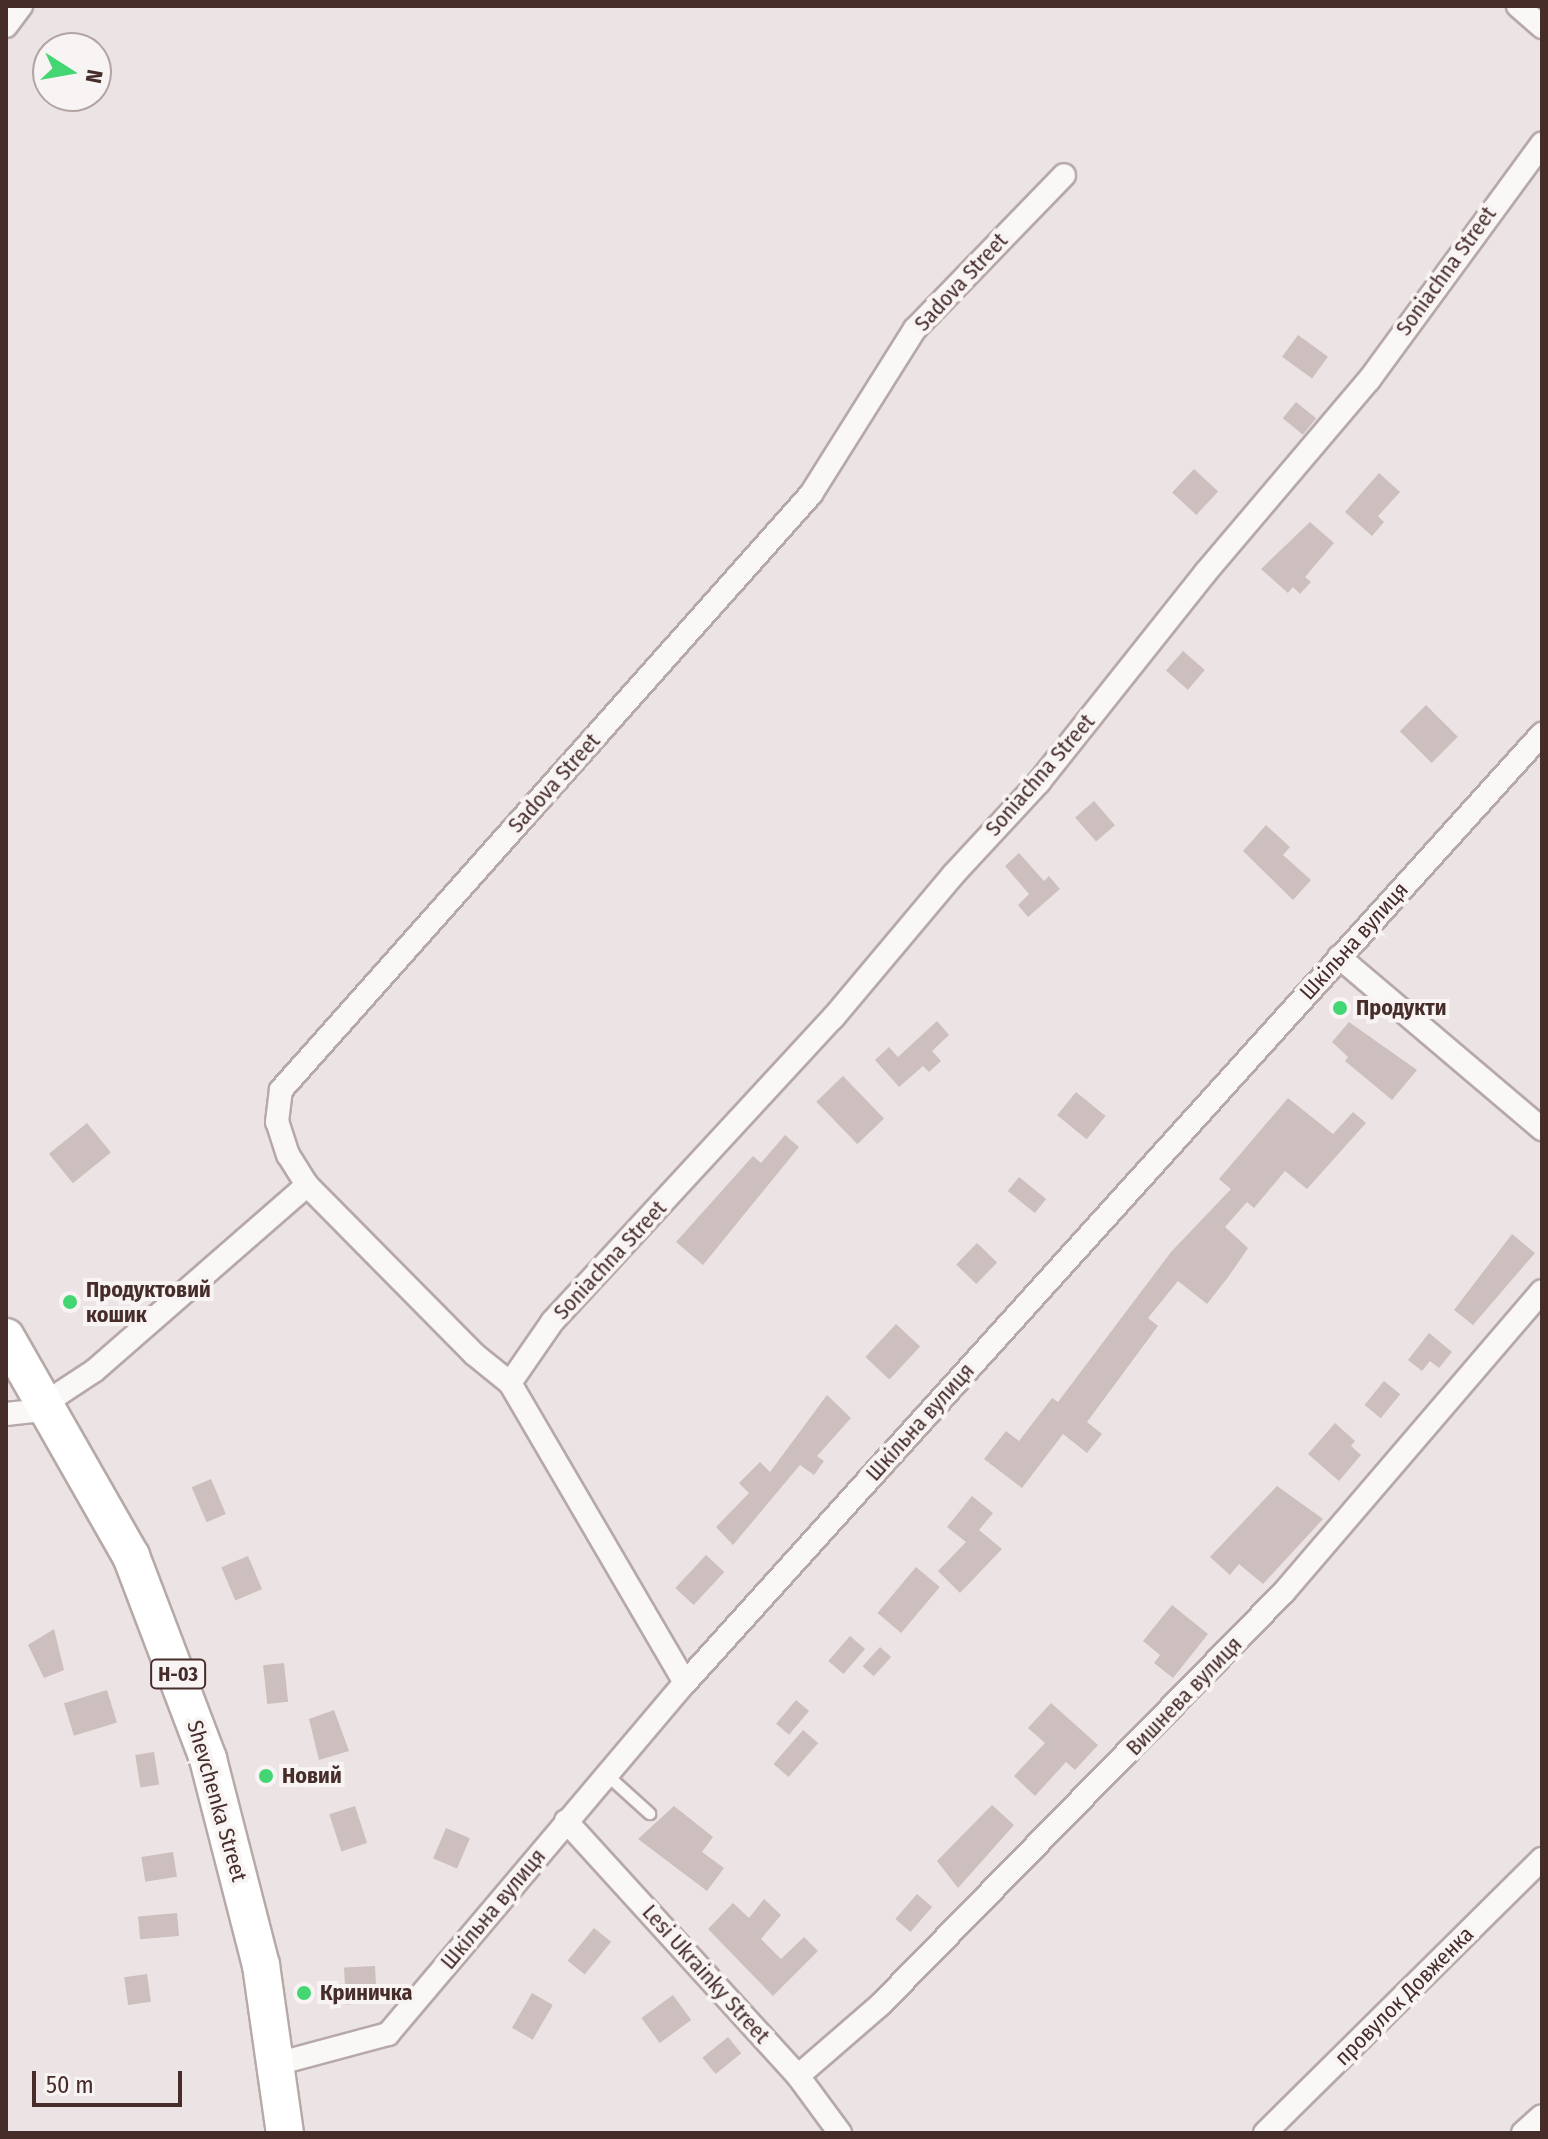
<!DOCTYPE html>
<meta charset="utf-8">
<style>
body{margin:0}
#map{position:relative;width:1548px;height:2139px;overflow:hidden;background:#ece4e4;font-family:"Fira Sans Condensed",sans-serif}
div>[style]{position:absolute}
.building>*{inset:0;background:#ccbfbd;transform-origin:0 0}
.roads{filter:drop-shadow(2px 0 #b7a9a8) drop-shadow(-2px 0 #b7a9a8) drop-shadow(0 2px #b7a9a8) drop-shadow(0 -2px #b7a9a8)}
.lane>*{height:11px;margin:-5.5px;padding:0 5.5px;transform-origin:5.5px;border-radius:5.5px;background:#faf7f7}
.street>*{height:22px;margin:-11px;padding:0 11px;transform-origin:11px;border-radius:11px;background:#faf7f7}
.primary>*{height:36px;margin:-18px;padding:0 18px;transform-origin:18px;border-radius:18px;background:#fff}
.dots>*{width:22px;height:22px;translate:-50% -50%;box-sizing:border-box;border:4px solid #f9f4f4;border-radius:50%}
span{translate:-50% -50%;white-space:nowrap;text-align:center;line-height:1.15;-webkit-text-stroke:8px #f9f4f4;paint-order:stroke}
.shield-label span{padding:2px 6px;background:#f9f4f4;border:2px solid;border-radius:6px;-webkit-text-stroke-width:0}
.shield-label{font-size:20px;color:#462d2a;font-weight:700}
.street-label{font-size:22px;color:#462d2a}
.poi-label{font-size:22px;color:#462d2a;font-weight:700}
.left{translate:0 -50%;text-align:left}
.frame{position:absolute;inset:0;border:8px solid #462d2a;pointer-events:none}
.north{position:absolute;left:32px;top:32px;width:80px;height:80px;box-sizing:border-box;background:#f9f4f4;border:2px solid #b1a4a3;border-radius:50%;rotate:101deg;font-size:22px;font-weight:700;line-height:32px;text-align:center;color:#462d2a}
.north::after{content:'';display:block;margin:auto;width:28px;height:36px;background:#44d673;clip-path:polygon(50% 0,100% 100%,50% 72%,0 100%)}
.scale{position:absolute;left:32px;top:2071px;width:150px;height:36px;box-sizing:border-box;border:4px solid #462d2a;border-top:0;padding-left:10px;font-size:24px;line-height:28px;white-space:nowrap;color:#462d2a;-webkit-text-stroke:6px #f9f4f4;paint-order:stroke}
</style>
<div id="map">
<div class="building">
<i style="left:1298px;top:335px;width:37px;height:27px;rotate:36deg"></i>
<i style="left:1296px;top:402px;width:26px;height:21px;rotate:39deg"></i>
<i style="left:1194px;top:469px;width:33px;height:32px;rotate:43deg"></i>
<i style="clip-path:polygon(1379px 473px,1400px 492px,1378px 516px,1384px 522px,1372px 536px,1345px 512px)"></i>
<i style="clip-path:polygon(1310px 522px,1334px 543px,1305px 577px,1311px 582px,1300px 594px,1293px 587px,1288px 593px,1261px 569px)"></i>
<i style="left:1183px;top:651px;width:29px;height:26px;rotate:41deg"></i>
<i style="left:1426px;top:705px;width:45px;height:37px;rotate:45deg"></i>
<i style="left:1094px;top:801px;width:32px;height:25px;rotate:49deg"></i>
<i style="clip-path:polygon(1266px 825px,1290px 847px,1283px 855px,1311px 880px,1293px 900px,1243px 851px)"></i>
<i style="clip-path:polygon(1019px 853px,1044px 881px,1049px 876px,1060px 889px,1028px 917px,1018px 905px,1029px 894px,1005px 866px)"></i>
<i style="clip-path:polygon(937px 1021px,949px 1035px,932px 1051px,941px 1061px,929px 1072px,923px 1066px,899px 1087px,875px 1060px,889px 1047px,898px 1057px)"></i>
<i style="clip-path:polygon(1349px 1022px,1417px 1070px,1392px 1100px,1345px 1061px,1348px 1057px,1332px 1042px)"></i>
<i style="left:843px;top:1076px;width:59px;height:37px;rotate:46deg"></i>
<i style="left:1076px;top:1092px;width:38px;height:30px;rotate:39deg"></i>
<i style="clip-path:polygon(1288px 1098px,1333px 1134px,1353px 1112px,1366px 1123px,1307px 1189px,1285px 1171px,1254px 1208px,1247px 1202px,1225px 1227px,1248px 1248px,1229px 1276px,1207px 1304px,1178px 1281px,1148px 1318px,1158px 1326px,1087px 1422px,1102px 1434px,1087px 1453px,1063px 1434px,1022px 1488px,984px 1459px,1006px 1431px,1019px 1441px,1052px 1398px,1058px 1402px,1171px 1252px,1231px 1189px,1219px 1179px)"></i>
<i style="left:87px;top:1123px;width:38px;height:49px;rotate:51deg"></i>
<i style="clip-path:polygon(785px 1135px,799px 1147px,703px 1265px,676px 1242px,753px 1156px,761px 1163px)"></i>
<i style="left:1019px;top:1177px;width:35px;height:18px;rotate:39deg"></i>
<i style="clip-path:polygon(1512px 1234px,1535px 1253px,1473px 1325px,1454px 1310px)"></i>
<i style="left:977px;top:1243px;width:28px;height:30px;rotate:44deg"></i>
<i style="left:896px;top:1324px;width:33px;height:45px;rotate:43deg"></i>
<i style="clip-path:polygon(1429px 1333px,1452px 1352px,1439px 1368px,1430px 1361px,1422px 1371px,1408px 1360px)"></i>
<i style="left:1384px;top:1381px;width:21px;height:31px;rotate:39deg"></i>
<i style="clip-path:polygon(827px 1395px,851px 1418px,817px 1456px,824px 1461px,814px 1475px,800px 1465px,733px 1545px,716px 1527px,749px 1493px,739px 1483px,760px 1462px,770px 1472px)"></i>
<i style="clip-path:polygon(1335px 1423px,1355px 1441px,1351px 1446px,1361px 1455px,1339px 1481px,1308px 1454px)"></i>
<i style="left:211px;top:1479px;width:38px;height:21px;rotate:67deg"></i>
<i style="clip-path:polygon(1277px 1486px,1323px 1519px,1263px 1584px,1239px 1564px,1230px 1575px,1210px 1557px)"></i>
<i style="clip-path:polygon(972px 1496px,993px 1513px,979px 1530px,1002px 1549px,960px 1593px,938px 1571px,966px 1542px,947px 1527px)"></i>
<i style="left:706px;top:1555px;width:25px;height:45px;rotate:43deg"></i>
<i style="left:248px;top:1556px;width:36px;height:29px;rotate:67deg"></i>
<i style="left:916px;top:1567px;width:31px;height:60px;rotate:40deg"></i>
<i style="clip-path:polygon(1172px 1605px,1208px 1634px,1173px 1678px,1154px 1663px,1160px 1655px,1143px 1641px)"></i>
<i style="clip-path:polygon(54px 1629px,64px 1670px,44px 1678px,28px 1645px)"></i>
<i style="left:850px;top:1636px;width:20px;height:33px;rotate:41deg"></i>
<i style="left:880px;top:1647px;width:15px;height:26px;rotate:42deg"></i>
<i style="left:284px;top:1663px;width:39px;height:21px;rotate:84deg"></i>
<i style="left:107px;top:1690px;width:34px;height:45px;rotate:73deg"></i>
<i style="left:796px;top:1700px;width:17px;height:31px;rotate:40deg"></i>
<i style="clip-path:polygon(1051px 1703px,1098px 1745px,1075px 1770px,1066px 1762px,1035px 1796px,1014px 1776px,1045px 1743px,1028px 1728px)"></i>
<i style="clip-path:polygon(334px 1710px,349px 1751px,319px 1760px,309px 1719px)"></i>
<i style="left:803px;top:1730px;width:20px;height:45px;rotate:41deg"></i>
<i style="left:154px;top:1752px;width:33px;height:19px;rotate:81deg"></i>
<i style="clip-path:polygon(992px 1805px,1014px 1825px,958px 1888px,937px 1861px)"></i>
<i style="left:355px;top:1806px;width:39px;height:27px;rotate:72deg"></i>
<i style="clip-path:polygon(674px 1806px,713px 1837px,702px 1852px,724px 1868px,707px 1891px,638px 1839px)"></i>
<i style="left:446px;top:1828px;width:26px;height:33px;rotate:23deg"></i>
<i style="left:173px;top:1852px;width:25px;height:32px;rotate:81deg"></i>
<i style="left:917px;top:1894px;width:20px;height:33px;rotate:41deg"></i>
<i style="clip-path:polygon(764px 1899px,781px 1915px,761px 1939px,781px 1959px,804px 1937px,818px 1951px,773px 1996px,708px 1929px,733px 1903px,749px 1918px)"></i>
<i style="left:177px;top:1913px;width:23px;height:39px;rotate:85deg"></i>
<i style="left:594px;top:1928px;width:22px;height:42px;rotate:39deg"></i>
<i style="left:375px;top:1966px;width:37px;height:31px;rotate:87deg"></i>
<i style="left:147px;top:1974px;width:28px;height:23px;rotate:82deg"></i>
<i style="left:532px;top:1993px;width:24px;height:40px;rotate:30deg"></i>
<i style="left:673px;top:1995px;width:31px;height:39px;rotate:54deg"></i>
<i style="left:728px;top:2037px;width:21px;height:33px;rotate:51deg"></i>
</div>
<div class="roads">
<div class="lane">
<i style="left:607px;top:1775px;width:57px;rotate:42.1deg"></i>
</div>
<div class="street">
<i style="left:1518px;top:6px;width:32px;rotate:41deg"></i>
<i style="left:6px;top:26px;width:25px;rotate:-53deg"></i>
<i style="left:1339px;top:957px;width:266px;rotate:40.3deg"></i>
<i style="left:307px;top:1185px;width:238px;rotate:45.3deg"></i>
<i style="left:474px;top:1354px;width:46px;rotate:38.9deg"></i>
<i style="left:510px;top:1383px;width:347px;rotate:59.7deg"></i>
<i style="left:510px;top:1383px;width:75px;rotate:-55.3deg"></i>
<i style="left:553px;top:1321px;width:413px;rotate:-47.3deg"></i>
<i style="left:833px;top:1018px;width:187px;rotate:-50deg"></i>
<i style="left:953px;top:875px;width:127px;rotate:-47.2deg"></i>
<i style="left:1039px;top:782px;width:268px;rotate:-51.5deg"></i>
<i style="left:1206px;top:572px;width:252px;rotate:-49.7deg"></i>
<i style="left:1369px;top:380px;width:293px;rotate:-53.8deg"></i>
<i style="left:6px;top:1414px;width:27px;rotate:-6deg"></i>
<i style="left:33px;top:1411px;width:73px;rotate:-33.3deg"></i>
<i style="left:94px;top:1371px;width:283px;rotate:-41.1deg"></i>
<i style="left:307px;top:1185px;width:36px;rotate:-122deg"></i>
<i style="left:288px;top:1155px;width:35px;rotate:-108deg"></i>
<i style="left:277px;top:1122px;width:32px;rotate:-83deg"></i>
<i style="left:281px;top:1090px;width:798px;rotate:-48.35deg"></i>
<i style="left:811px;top:494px;width:195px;rotate:-57.8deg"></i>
<i style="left:915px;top:329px;width:214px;rotate:-45.9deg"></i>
<i style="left:566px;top:1821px;width:345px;rotate:47.7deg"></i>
<i style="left:798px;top:2076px;width:71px;rotate:53.6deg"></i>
<i style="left:276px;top:2064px;width:116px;rotate:-15deg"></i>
<i style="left:388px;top:2034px;width:460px;rotate:-49.8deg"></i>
<i style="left:685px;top:1683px;width:1279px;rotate:-47.92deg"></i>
<i style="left:798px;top:2076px;width:110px;rotate:-40.9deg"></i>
<i style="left:881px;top:2004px;width:576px;rotate:-45.63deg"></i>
<i style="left:1284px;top:1592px;width:396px;rotate:-49.4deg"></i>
<i style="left:1265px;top:2133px;width:390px;rotate:-44.7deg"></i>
<i style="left:1523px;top:2133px;width:25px;rotate:-42deg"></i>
</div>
<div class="primary">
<i style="left:6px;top:1337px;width:252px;rotate:60.3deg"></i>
<i style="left:131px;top:1556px;width:217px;rotate:69.2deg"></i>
<i style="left:208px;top:1759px;width:213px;rotate:75.6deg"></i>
<i style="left:261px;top:1965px;width:170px;rotate:81.9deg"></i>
</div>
</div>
<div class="dots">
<i style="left:1340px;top:1008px;background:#44d673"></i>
<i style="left:70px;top:1302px;background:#44d673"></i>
<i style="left:266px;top:1776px;background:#44d673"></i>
<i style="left:304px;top:1993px;background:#44d673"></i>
</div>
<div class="shield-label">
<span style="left:178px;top:1674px">Н-03</span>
</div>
<div class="street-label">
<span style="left:1446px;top:271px;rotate:-54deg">Soniachna Street</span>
<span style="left:961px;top:282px;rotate:-47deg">Sadova Street</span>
<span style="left:1040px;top:775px;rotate:-49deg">Soniachna Street</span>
<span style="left:554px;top:783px;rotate:-48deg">Sadova Street</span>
<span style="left:1354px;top:941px;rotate:-48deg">Шкільна вулиця</span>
<span style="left:610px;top:1260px;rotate:-47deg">Soniachna Street</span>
<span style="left:920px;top:1422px;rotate:-48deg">Шкільна вулиця</span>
<span style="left:1184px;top:1696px;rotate:-46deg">Вишнева вулиця</span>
<span style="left:217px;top:1801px;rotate:74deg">Shevchenka Street</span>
<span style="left:493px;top:1909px;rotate:-50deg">Шкільна вулиця</span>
<span style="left:706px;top:1974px;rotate:48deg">Lesi Ukrainky Street</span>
<span style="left:1404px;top:1996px;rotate:-45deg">провулок Довженка</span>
</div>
<div class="poi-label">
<span class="left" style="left:1356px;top:1008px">Продукти</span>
<span class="left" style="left:86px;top:1302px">Продуктовий<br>кошик</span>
<span class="left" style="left:282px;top:1776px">Новий</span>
<span class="left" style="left:320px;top:1993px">Криничка</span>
</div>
<div class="frame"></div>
<div class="north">N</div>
<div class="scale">50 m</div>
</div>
